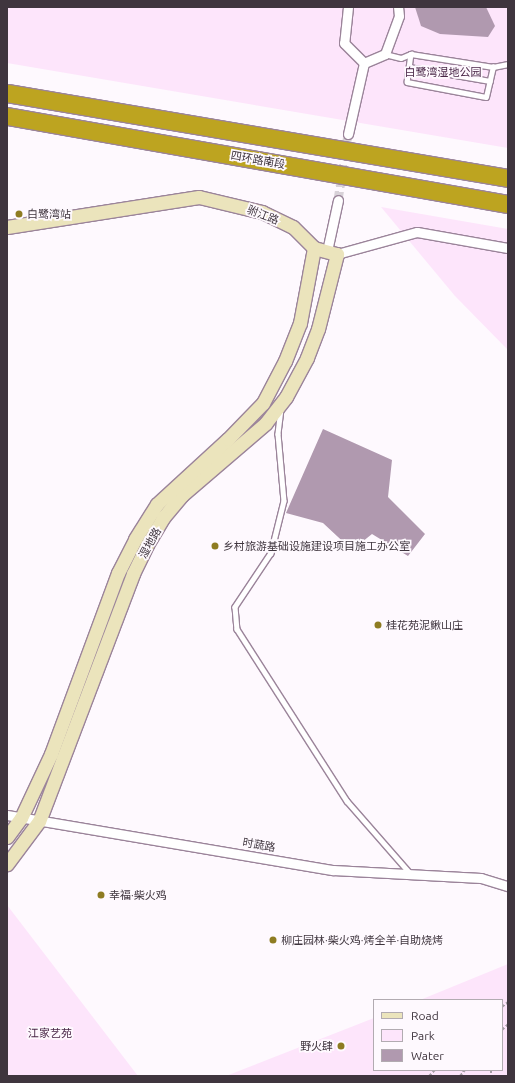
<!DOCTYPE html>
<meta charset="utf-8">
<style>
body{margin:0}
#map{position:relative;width:515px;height:1083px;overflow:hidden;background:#fef9fe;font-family:Ubuntu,"Noto Sans SC",sans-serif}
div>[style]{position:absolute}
.green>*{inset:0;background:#fde5fb}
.water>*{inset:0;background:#b099af}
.street-tunnel>*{height:9px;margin-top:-4.5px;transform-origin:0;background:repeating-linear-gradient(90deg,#d8d2d8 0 9px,transparent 0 13.5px)}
.path>*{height:2px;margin-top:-1px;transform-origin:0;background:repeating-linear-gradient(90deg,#a49da4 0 3px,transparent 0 5px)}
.roads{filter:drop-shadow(1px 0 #9b849a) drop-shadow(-1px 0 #9b849a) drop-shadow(0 1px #9b849a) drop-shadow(0 -1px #9b849a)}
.lane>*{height:4.5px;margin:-2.25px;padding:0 2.25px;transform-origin:2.25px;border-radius:2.25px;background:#fff}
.street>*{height:9px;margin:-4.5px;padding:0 4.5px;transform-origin:4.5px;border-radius:4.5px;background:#fff}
.secondary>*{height:13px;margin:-6.5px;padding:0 6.5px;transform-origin:6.5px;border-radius:6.5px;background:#ebe4bc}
.highway>*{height:17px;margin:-8.5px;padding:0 8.5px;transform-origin:8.5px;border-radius:8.5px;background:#bda420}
.dots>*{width:11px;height:11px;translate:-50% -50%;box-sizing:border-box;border:2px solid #fef9fe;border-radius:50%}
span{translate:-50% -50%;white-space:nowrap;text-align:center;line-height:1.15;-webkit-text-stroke:3.5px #fef9fe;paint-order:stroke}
.park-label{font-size:11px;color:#492647}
.street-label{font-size:11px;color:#3f353e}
.poi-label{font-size:11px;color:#3f353e}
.left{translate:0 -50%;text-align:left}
.right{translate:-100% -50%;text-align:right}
.frame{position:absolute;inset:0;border:8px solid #3f353e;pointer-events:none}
.legend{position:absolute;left:373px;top:999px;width:130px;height:72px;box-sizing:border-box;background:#fef9fe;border:1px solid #b2abb1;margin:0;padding:5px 7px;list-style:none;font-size:12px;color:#3f353e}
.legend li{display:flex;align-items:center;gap:8px;height:20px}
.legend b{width:20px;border:1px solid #b2abb1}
</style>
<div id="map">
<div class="green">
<i style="clip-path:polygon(7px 7px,508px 7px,508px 148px,7px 63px)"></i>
<i style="clip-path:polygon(381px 207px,508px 229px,508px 350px,455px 296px)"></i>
<i style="clip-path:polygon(7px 905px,138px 1076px,7px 1076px)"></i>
<i style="clip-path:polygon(508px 964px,508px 1076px,226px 1076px,374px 1018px,374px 1070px,502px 1070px,502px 1000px,420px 1000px)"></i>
</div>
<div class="water">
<i style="clip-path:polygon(415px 7px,486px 7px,495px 26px,488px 37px,440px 34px,421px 26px)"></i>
<i style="clip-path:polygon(323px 429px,392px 460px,388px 497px,425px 534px,408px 556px,372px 534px,352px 550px,323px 523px,286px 513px)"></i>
</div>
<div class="street-tunnel">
<i style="left:338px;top:200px;width:67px;rotate:-81.4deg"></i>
</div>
<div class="path">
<i style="left:502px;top:1007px;width:8px;rotate:-40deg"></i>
<i style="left:502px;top:1030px;width:8px;rotate:-45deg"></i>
<i style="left:491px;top:1070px;width:6px;rotate:90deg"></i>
<i style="left:429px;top:1076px;width:8px;rotate:-45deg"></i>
<i style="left:460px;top:1076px;width:8px;rotate:-50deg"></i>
</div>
<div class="roads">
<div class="lane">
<i style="left:385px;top:54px;width:16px;rotate:14deg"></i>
<i style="left:401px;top:58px;width:11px;rotate:-22deg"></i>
<i style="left:411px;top:54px;width:83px;rotate:9deg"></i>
<i style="left:493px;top:67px;width:15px;rotate:-11deg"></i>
<i style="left:411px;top:54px;width:28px;rotate:98deg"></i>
<i style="left:407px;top:82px;width:80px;rotate:10.8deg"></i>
<i style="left:486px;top:97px;width:31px;rotate:-77deg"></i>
<i style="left:409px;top:67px;width:82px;rotate:9.8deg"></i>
<i style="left:281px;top:409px;width:25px;rotate:97deg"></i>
<i style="left:278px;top:434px;width:67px;rotate:84.9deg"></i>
<i style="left:284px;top:501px;width:54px;rotate:104deg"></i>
<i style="left:271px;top:553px;width:65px;rotate:123.7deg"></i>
<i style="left:235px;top:607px;width:22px;rotate:85deg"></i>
<i style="left:237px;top:629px;width:204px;rotate:57.4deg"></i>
<i style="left:347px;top:801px;width:96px;rotate:48.8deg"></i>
</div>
<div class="street">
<i style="left:348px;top:7px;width:36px;rotate:96deg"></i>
<i style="left:344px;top:43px;width:28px;rotate:45deg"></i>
<i style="left:364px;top:63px;width:23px;rotate:-23deg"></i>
<i style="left:385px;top:54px;width:40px;rotate:-69.8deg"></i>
<i style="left:399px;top:16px;width:9px;rotate:-96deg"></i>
<i style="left:348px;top:134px;width:73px;rotate:-77.3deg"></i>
<i style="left:327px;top:251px;width:52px;rotate:-77.8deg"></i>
<i style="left:337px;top:254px;width:83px;rotate:-15.4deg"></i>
<i style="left:417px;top:232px;width:92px;rotate:10deg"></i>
<i style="left:7px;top:815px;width:331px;rotate:9.6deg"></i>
<i style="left:333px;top:870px;width:148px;rotate:3.1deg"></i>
<i style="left:481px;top:878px;width:28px;rotate:17deg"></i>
</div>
<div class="secondary">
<i style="left:7px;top:227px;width:194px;rotate:-8.9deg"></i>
<i style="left:199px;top:197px;width:65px;rotate:13.4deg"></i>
<i style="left:262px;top:212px;width:34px;rotate:26deg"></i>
<i style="left:293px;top:227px;width:30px;rotate:45deg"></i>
<i style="left:314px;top:248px;width:24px;rotate:15deg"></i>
<i style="left:337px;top:254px;width:77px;rotate:104.2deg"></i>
<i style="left:318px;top:329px;width:31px;rotate:111deg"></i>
<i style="left:307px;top:358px;width:44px;rotate:118.3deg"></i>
<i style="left:286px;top:397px;width:33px;rotate:128deg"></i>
<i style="left:266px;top:423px;width:111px;rotate:139.4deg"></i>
<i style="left:182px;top:495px;width:30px;rotate:130deg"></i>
<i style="left:163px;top:518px;width:31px;rotate:121deg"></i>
<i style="left:147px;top:545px;width:32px;rotate:116deg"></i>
<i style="left:133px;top:574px;width:264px;rotate:110.8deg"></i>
<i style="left:39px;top:821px;width:54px;rotate:126.7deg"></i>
<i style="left:7px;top:837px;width:24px;rotate:-54deg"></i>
<i style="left:21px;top:818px;width:71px;rotate:-64.9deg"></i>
<i style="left:51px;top:754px;width:193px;rotate:-69.7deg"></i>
<i style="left:118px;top:573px;width:38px;rotate:-63deg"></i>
<i style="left:135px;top:539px;width:41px;rotate:-57.8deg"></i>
<i style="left:157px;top:504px;width:96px;rotate:-42.5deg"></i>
<i style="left:228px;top:439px;width:50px;rotate:-45.8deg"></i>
<i style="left:263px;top:403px;width:47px;rotate:-62.4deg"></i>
<i style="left:285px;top:361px;width:41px;rotate:-68.5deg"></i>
<i style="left:300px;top:323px;width:76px;rotate:-79.4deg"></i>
</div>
<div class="highway">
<i style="left:7px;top:93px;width:508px;rotate:9.63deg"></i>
<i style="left:7px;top:116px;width:509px;rotate:9.96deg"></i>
</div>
</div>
<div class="dots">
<i style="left:19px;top:214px;background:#8e7c22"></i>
<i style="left:215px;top:546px;background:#8e7c22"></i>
<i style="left:378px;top:625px;background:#8e7c22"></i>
<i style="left:101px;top:895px;background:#8e7c22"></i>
<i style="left:273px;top:940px;background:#8e7c22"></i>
<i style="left:341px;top:1046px;background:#8e7c22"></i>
</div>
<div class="park-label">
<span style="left:443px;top:72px">白鹭湾湿地公园</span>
<span style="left:50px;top:1033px">江家艺苑</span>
</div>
<div class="street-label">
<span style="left:258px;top:160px;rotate:10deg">四环路南段</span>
<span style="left:263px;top:215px;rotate:21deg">驸江路</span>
<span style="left:150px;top:543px;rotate:-61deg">湿地路</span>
<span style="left:259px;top:845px;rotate:10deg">时蔬路</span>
</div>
<div class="poi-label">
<span class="left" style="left:27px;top:214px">白鹭湾站</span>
<span class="left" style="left:223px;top:546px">乡村旅游基础设施建设项目施工办公室</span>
<span class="left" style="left:386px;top:625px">桂花苑泥鳅山庄</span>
<span class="left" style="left:109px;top:895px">幸福·柴火鸡</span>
<span class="left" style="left:281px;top:940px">柳庄园林·柴火鸡·烤全羊·自助烧烤</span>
<span class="right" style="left:333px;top:1046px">野火肆</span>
</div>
<div class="frame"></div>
<ul class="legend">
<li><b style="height:5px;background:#ebe4bc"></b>Road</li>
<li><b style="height:11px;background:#fde5fb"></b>Park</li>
<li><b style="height:11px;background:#b099af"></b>Water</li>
</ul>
</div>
